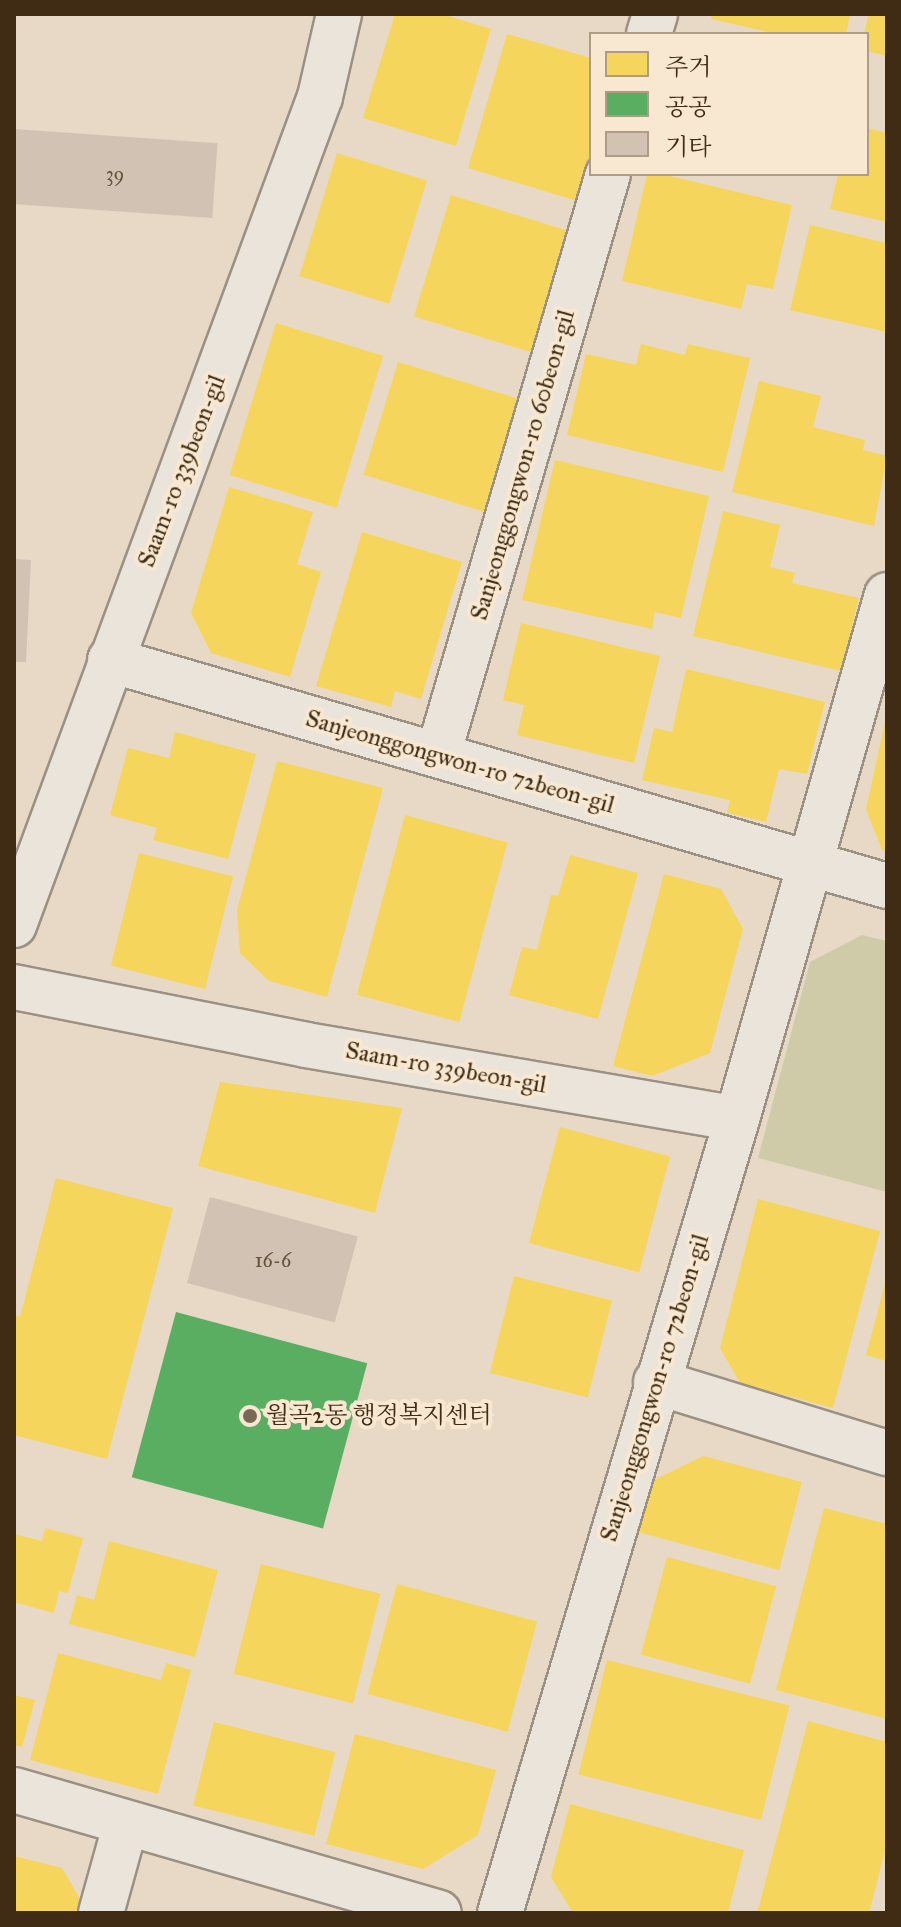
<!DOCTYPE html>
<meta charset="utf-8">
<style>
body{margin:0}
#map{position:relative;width:901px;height:1927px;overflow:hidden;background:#e7d9c6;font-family:"IM FELL Great Primer","Noto Serif KR",serif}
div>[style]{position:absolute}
.green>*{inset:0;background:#cfcba8}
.homes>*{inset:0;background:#f6d55c;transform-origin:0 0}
.public>*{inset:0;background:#5aae61;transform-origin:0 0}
.building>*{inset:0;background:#d2c2b3;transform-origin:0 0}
.roads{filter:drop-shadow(2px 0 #9b9183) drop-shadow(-2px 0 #9b9183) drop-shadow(0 2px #9b9183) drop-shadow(0 -2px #9b9183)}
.minor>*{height:44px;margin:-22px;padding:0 22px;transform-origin:22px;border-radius:22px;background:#eae4da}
.dots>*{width:22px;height:22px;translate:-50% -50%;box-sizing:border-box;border:4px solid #f8e8d1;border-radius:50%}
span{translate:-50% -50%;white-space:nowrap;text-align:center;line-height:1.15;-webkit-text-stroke:8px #f8e8d1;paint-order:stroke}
.number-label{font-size:20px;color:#65523c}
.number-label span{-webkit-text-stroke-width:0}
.street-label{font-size:24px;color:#402c14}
.poi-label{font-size:24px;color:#402c14}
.left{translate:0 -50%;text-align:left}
.frame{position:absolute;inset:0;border:16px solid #402c14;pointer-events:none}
.legend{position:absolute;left:589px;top:32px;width:280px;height:144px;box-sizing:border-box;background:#f8e8d1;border:2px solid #ae9d85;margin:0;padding:10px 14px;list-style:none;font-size:24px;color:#402c14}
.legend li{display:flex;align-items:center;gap:16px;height:40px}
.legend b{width:40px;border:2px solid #ae9d85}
</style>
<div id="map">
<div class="green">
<i style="clip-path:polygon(862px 935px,887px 941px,887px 1192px,758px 1158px,810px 962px)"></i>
</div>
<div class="homes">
<i style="clip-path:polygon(395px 14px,442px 14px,491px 29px,456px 146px,363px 118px)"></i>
<i style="clip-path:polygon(712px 14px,850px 14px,846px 34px,777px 34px,711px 19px)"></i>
<i style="clip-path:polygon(869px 14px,887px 14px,887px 56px,867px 51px,864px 34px)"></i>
<i style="clip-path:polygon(507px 34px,591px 58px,591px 174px,587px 204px,468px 168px)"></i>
<i style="clip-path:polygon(867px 128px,887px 133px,887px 222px,830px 209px,838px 174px,867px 174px)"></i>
<i style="left:337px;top:153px;width:94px;height:129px;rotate:17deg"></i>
<i style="clip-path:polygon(647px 174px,661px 174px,792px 205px,773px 289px,747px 284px,741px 309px,622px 281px)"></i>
<i style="left:451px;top:195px;width:126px;height:127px;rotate:17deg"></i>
<i style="clip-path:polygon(810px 225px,887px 243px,887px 332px,790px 310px)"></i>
<i style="left:276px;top:323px;width:112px;height:159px;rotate:17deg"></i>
<i style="clip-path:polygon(641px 344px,685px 355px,688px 344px,750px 358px,723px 472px,567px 435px,586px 354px,636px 365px)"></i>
<i style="left:398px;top:362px;width:131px;height:118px;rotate:17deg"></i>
<i style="clip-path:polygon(759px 381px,821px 396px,813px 427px,865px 440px,863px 450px,887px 456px,874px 526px,732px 492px)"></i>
<i style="clip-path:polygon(555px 460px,709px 496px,681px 618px,655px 612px,652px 629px,522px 600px)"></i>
<i style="clip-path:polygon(229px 487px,313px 512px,297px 564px,321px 572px,290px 677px,211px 653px,191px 613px)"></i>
<i style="clip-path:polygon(723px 511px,780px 525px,770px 567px,795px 573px,792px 583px,859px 598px,841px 671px,693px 636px)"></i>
<i style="clip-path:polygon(362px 532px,462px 562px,421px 699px,395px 691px,391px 707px,316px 686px)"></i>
<i style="clip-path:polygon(521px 623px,660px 656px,634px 763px,517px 735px,524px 705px,503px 700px)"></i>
<i style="clip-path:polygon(686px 669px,825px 702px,807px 774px,779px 769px,766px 822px,727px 813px,730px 800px,642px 780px,654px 728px,672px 732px)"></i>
<i style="clip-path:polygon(886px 718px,887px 718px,887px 851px,882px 850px,866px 809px)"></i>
<i style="clip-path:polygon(175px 732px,256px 754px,228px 859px,153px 840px,157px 828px,110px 815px,128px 748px,169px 758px)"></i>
<i style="clip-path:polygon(277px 761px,383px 788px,327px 997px,269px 981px,240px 953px,237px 910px)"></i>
<i style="left:405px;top:815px;width:106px;height:186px;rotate:15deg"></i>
<i style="left:139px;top:853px;width:97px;height:116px;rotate:14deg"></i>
<i style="clip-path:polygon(570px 855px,638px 873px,598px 1019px,509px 995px,522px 947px,537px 950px,551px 895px,558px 896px)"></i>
<i style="clip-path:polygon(664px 874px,721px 889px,743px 929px,710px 1053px,652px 1076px,613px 1066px)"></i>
<i style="clip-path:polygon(220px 1082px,402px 1108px,375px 1213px,198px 1166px)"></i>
<i style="left:560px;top:1127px;width:114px;height:120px;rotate:15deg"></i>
<i style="clip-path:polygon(56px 1178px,173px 1208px,107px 1459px,14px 1435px,14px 1315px,20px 1317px)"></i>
<i style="clip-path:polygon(758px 1199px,880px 1231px,833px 1408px,740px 1383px,720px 1348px)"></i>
<i style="left:514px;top:1276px;width:101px;height:100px;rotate:14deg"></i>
<i style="clip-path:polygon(886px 1280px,887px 1280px,887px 1361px,866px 1355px)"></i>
<i style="clip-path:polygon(703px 1456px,802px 1482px,779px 1570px,638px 1532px,652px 1481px)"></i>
<i style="clip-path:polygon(824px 1508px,887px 1524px,887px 1719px,776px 1690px)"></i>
<i style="clip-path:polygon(45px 1528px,83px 1538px,68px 1593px,59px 1591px,54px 1613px,14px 1602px,14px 1534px,42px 1541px)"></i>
<i style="clip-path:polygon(109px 1541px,218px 1570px,195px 1657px,69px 1624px,77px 1595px,94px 1600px)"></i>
<i style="left:667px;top:1557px;width:113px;height:101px;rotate:15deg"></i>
<i style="left:261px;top:1564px;width:123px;height:113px;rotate:14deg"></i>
<i style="left:397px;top:1584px;width:145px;height:114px;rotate:15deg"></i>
<i style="clip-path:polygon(58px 1653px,161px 1680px,166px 1663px,191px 1670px,158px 1794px,30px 1760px)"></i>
<i style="left:607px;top:1660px;width:188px;height:118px;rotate:14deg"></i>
<i style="clip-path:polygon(14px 1695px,35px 1700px,22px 1747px,14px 1745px)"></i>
<i style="clip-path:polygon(808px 1721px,887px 1742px,887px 1843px,869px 1913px,757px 1913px)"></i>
<i style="left:214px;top:1722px;width:125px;height:86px;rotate:14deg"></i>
<i style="clip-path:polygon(355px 1734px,496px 1770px,478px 1835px,423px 1869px,326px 1844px)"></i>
<i style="clip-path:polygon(570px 1804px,744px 1850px,728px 1913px,573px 1913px,551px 1877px)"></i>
<i style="clip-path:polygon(14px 1856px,62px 1868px,80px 1899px,77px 1913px,14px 1913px)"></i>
</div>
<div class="public">
<i style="left:176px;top:1312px;width:198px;height:171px;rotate:15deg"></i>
</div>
<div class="building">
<i style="left:14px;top:129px;width:204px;height:75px;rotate:4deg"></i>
<i style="clip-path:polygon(14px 559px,31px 560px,26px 662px,14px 662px)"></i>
<i style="left:210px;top:1197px;width:153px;height:89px;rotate:15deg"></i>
</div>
<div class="roads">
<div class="minor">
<i style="left:649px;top:34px;width:21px;rotate:-73deg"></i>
<i style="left:110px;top:660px;width:809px;rotate:16.22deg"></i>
<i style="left:438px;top:755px;width:605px;rotate:-73.69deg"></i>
<i style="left:14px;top:925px;width:883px;rotate:-69.72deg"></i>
<i style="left:320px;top:97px;width:85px;rotate:-77.1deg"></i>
<i style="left:14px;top:987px;width:298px;rotate:11.2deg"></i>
<i style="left:306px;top:1045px;width:437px;rotate:9.7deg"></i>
<i style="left:656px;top:1382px;width:242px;rotate:17.1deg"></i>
<i style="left:14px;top:1790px;width:442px;rotate:16.1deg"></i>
<i style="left:101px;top:1913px;width:93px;rotate:-74.5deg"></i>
<i style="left:500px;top:1913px;width:829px;rotate:-73.38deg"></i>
<i style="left:737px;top:1119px;width:545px;rotate:-74.03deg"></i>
</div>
</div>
<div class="dots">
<i style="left:250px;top:1416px;background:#7a6952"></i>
</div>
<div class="number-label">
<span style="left:115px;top:174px">39</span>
<span style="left:273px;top:1260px">16-6</span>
</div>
<div class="street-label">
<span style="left:523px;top:465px;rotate:-74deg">Sanjeonggongwon-ro 60beon-gil</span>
<span style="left:182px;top:471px;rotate:-69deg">Saam-ro 339beon-gil</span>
<span style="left:460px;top:762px;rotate:16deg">Sanjeonggongwon-ro 72beon-gil</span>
<span style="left:446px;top:1068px;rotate:10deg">Saam-ro 339beon-gil</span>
<span style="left:655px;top:1388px;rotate:-73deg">Sanjeonggongwon-ro 72beon-gil</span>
</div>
<div class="poi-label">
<span class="left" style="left:266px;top:1416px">월곡2동 행정복지센터</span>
</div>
<div class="frame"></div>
<ul class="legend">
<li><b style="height:22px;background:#f6d55c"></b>주거</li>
<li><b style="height:22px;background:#5aae61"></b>공공</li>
<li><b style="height:22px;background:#d2c2b3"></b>기타</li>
</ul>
</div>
